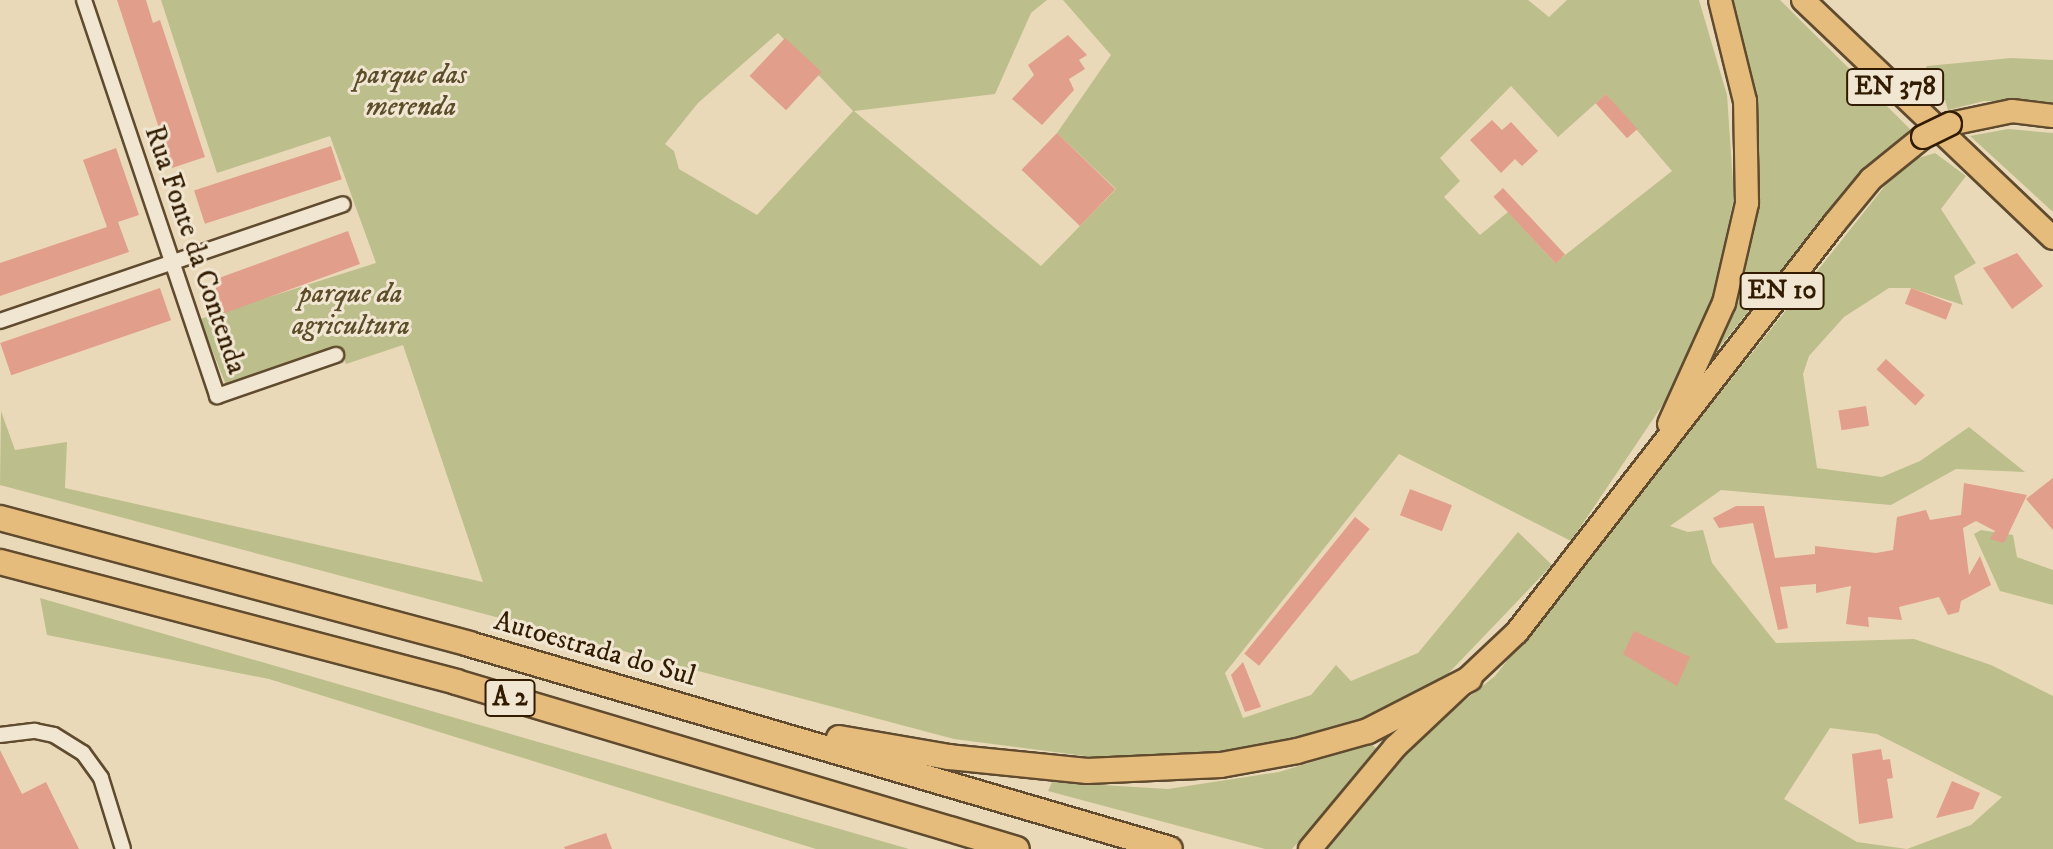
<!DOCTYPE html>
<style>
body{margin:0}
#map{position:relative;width:2053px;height:849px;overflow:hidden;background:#ead9b8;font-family:"IM FELL DW Pica",serif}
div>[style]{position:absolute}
.green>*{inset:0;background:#bcbe8b}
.building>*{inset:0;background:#e19e8b;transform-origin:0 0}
.roads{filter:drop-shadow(2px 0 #604b2f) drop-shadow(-2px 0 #604b2f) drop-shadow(0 2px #604b2f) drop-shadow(0 -2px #604b2f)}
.street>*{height:14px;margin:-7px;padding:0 7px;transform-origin:7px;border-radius:7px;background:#f1e6d1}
.primary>*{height:22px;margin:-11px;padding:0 11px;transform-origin:11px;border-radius:11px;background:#e5bc7c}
.highway>*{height:24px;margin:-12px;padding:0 12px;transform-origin:12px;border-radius:12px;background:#e5bc7c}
.bridges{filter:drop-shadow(2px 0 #321c01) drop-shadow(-2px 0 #321c01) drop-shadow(0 2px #321c01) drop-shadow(0 -2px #321c01)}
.primary-bridge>*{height:22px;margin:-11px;padding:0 11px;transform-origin:11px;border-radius:11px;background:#e5bc7c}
span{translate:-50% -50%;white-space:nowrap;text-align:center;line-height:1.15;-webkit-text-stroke:6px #f1e6d1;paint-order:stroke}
.shield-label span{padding:2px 6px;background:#f1e6d1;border:2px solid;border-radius:6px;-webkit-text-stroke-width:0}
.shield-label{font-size:26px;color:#321c01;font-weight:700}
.park-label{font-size:28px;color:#5b4d2a;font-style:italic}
.street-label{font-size:28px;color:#321c01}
</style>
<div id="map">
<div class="green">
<i style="clip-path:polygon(evenodd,161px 0,1047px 0,1031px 13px,995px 94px,854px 111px,1041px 266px,1116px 189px,1057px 133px,1111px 55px,1063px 0,1528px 0,1549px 17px,1567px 0,1699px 0,1727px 95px,1734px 197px,1712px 303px,1668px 397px,1571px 541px,1399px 454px,1225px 673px,1243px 718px,1311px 695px,1336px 665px,1351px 681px,1418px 653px,1518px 532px,1552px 565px,1442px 680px,1353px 726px,1229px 755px,1108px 759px,954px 739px,0 485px,1px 411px,15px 450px,67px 442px,65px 488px,483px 582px,403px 345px,346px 364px,340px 347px,226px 385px,200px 319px,376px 263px,330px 136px,217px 173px,161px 0,778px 33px,853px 111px,757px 215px,679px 169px,674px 151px,665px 144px,698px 103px,778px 33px,161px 0,1511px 86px,1558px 137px,1606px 94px,1672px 171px,1555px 263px,1508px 212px,1480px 235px,1444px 197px,1460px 181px,1440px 158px,1511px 86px)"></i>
<i style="clip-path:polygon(1725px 0,1780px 0,1910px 129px,1833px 206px,1711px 358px,1738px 303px,1757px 202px,1757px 135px,1749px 74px)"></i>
<i style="clip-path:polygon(2011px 58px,2053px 60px,2053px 102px,1984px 101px,1948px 110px,1945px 100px,1934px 104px,1915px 87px,1927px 66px)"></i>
<i style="clip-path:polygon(2008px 129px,2053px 133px,2053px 212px,1970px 136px)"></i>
<i style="clip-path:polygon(evenodd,1935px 153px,1966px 176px,1941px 209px,1976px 263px,1954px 276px,1963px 305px,1911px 288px,1889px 288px,1844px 317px,1809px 356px,1803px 374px,1817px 468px,1882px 477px,1920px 461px,1969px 427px,2025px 472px,1956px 469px,1891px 505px,1721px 490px,1670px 526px,1688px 532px,1703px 530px,1712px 563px,1776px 643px,1914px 639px,1991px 665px,2053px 696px,2053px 849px,1328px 849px,1411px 744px,1495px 676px,1888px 182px,1915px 159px,1935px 153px,1830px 728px,1877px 734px,2002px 797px,1971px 825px,1907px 849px,1857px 842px,1784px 799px,1830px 728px)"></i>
<i style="clip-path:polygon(1981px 530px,2013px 535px,2017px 557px,2053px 570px,2053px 605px,2000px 591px,1974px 534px)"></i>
<i style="clip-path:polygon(40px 598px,909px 849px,816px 849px,269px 679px,47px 635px)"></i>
<i style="clip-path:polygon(1371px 744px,1378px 750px,1292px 849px,1265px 849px,1048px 791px,1052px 782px,1168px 789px,1279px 772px)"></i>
</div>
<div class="building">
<i style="clip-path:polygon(117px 0,146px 0,153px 23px,160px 20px,205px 157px,172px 168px)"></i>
<i style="clip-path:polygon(1068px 35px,1087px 55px,1079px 60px,1085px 69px,1069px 79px,1074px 90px,1042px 125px,1012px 99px,1034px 75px,1028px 65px)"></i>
<i style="left:785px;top:38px;width:50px;height:52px;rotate:43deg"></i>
<i style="left:1606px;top:94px;width:47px;height:14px;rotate:48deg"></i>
<i style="clip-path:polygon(1492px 120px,1502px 130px,1511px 122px,1538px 151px,1522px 166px,1515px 159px,1501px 173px,1470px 140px)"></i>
<i style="left:1057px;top:133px;width:81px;height:51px;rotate:44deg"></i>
<i style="left:331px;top:146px;width:35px;height:144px;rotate:72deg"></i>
<i style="clip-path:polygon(116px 148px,139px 215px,118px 222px,129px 252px,0 296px,0 263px,107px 227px,83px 160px)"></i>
<i style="left:1503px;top:188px;width:91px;height:13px;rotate:47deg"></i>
<i style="left:348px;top:231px;width:35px;height:144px;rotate:70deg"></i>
<i style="clip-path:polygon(2017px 253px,2043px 286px,2012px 309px,1983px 268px)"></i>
<i style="left:160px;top:288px;width:34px;height:169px;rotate:71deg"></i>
<i style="left:1911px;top:288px;width:44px;height:17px;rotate:21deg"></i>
<i style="left:1886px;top:359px;width:53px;height:14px;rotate:43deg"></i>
<i style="left:1866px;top:406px;width:20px;height:28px;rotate:81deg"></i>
<i style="clip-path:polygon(2053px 478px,2053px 530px,2026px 499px)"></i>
<i style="clip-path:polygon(1964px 483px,2027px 495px,2004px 543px,1990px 539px,1995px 531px,1976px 521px,1963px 528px,1969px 575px,1980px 556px,1991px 585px,1961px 601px,1959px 612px,1948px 615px,1939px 597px,1899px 607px,1902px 620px,1868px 617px,1869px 627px,1846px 624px,1851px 586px,1816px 593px,1816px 584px,1780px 587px,1788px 628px,1778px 630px,1753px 523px,1719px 528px,1713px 518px,1736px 506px,1764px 506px,1775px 558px,1815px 554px,1815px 546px,1876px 553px,1893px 550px,1897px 517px,1926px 510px,1930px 520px,1961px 515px)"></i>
<i style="left:1410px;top:489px;width:45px;height:28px;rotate:21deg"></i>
<i style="left:1355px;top:517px;width:19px;height:176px;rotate:39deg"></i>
<i style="clip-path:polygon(1634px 631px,1690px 657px,1677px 686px,1623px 654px)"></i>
<i style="clip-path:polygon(1243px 662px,1261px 707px,1245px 712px,1231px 675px)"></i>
<i style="clip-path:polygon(1881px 749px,1883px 760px,1890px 759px,1893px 778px,1887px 779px,1893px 818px,1859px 824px,1852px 754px)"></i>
<i style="clip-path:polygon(0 750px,22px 794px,46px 782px,79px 849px,0 849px)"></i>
<i style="clip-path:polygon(1952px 781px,1980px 793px,1973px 809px,1936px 818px)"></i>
<i style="clip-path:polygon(606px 833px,612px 849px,565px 849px,564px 847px)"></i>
</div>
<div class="roads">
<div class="street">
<i style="left:84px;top:0;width:418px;rotate:71.4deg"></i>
<i style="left:217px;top:396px;width:126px;rotate:-19deg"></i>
<i style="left:0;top:321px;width:362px;rotate:-18.8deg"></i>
<i style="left:0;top:735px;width:35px;rotate:-7deg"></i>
<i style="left:35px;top:731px;width:19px;rotate:12deg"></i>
<i style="left:54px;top:735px;width:34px;rotate:32deg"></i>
<i style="left:83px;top:753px;width:31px;rotate:54deg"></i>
<i style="left:101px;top:778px;width:74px;rotate:72.8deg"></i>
</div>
<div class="primary">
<i style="left:1803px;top:0;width:345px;rotate:43.6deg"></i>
<i style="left:1950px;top:124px;width:63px;rotate:-11.8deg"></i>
<i style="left:2012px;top:111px;width:41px;rotate:7deg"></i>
<i style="left:1669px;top:424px;width:133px;rotate:-65.6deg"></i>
<i style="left:1724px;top:303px;width:103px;rotate:-77deg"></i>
<i style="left:1747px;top:203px;width:102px;rotate:-91.1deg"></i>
<i style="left:1745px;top:101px;width:104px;rotate:-103.9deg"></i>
<i style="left:1310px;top:849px;width:133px;rotate:-50.2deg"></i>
<i style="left:1395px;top:747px;width:168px;rotate:-43.3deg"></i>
<i style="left:1517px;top:632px;width:517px;rotate:-52.15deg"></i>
<i style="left:1834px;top:224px;width:58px;rotate:-50.6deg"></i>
<i style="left:1871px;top:179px;width:67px;rotate:-38.9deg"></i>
</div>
<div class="highway">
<i style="left:0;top:518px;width:486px;rotate:15deg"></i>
<i style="left:469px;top:644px;width:730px;rotate:16.3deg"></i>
<i style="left:0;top:562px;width:472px;rotate:14.7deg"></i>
<i style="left:456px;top:682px;width:585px;rotate:16.58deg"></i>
<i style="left:839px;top:738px;width:112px;rotate:9.8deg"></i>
<i style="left:949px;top:757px;width:139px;rotate:5.8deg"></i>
<i style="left:1087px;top:771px;width:134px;rotate:-2.6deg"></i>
<i style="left:1221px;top:765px;width:77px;rotate:-10.4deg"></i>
<i style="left:1297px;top:751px;width:74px;rotate:-15.7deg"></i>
<i style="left:1368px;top:731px;width:114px;rotate:-27.2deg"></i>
</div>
</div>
<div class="bridges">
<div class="primary-bridge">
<i style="left:1923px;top:137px;width:30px;rotate:-26deg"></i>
</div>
</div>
<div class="shield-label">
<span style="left:1895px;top:87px">EN 378</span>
<span style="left:1782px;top:291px">EN 10</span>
<span style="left:510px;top:698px">A 2</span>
</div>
<div class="park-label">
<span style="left:411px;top:91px">parque das<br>merenda</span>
<span style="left:351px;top:310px">parque da<br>agricultura</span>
</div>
<div class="street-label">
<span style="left:195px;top:250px;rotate:71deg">Rua Fonte da Contenda</span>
<span style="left:595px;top:649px;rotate:16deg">Autoestrada do Sul</span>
</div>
</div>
